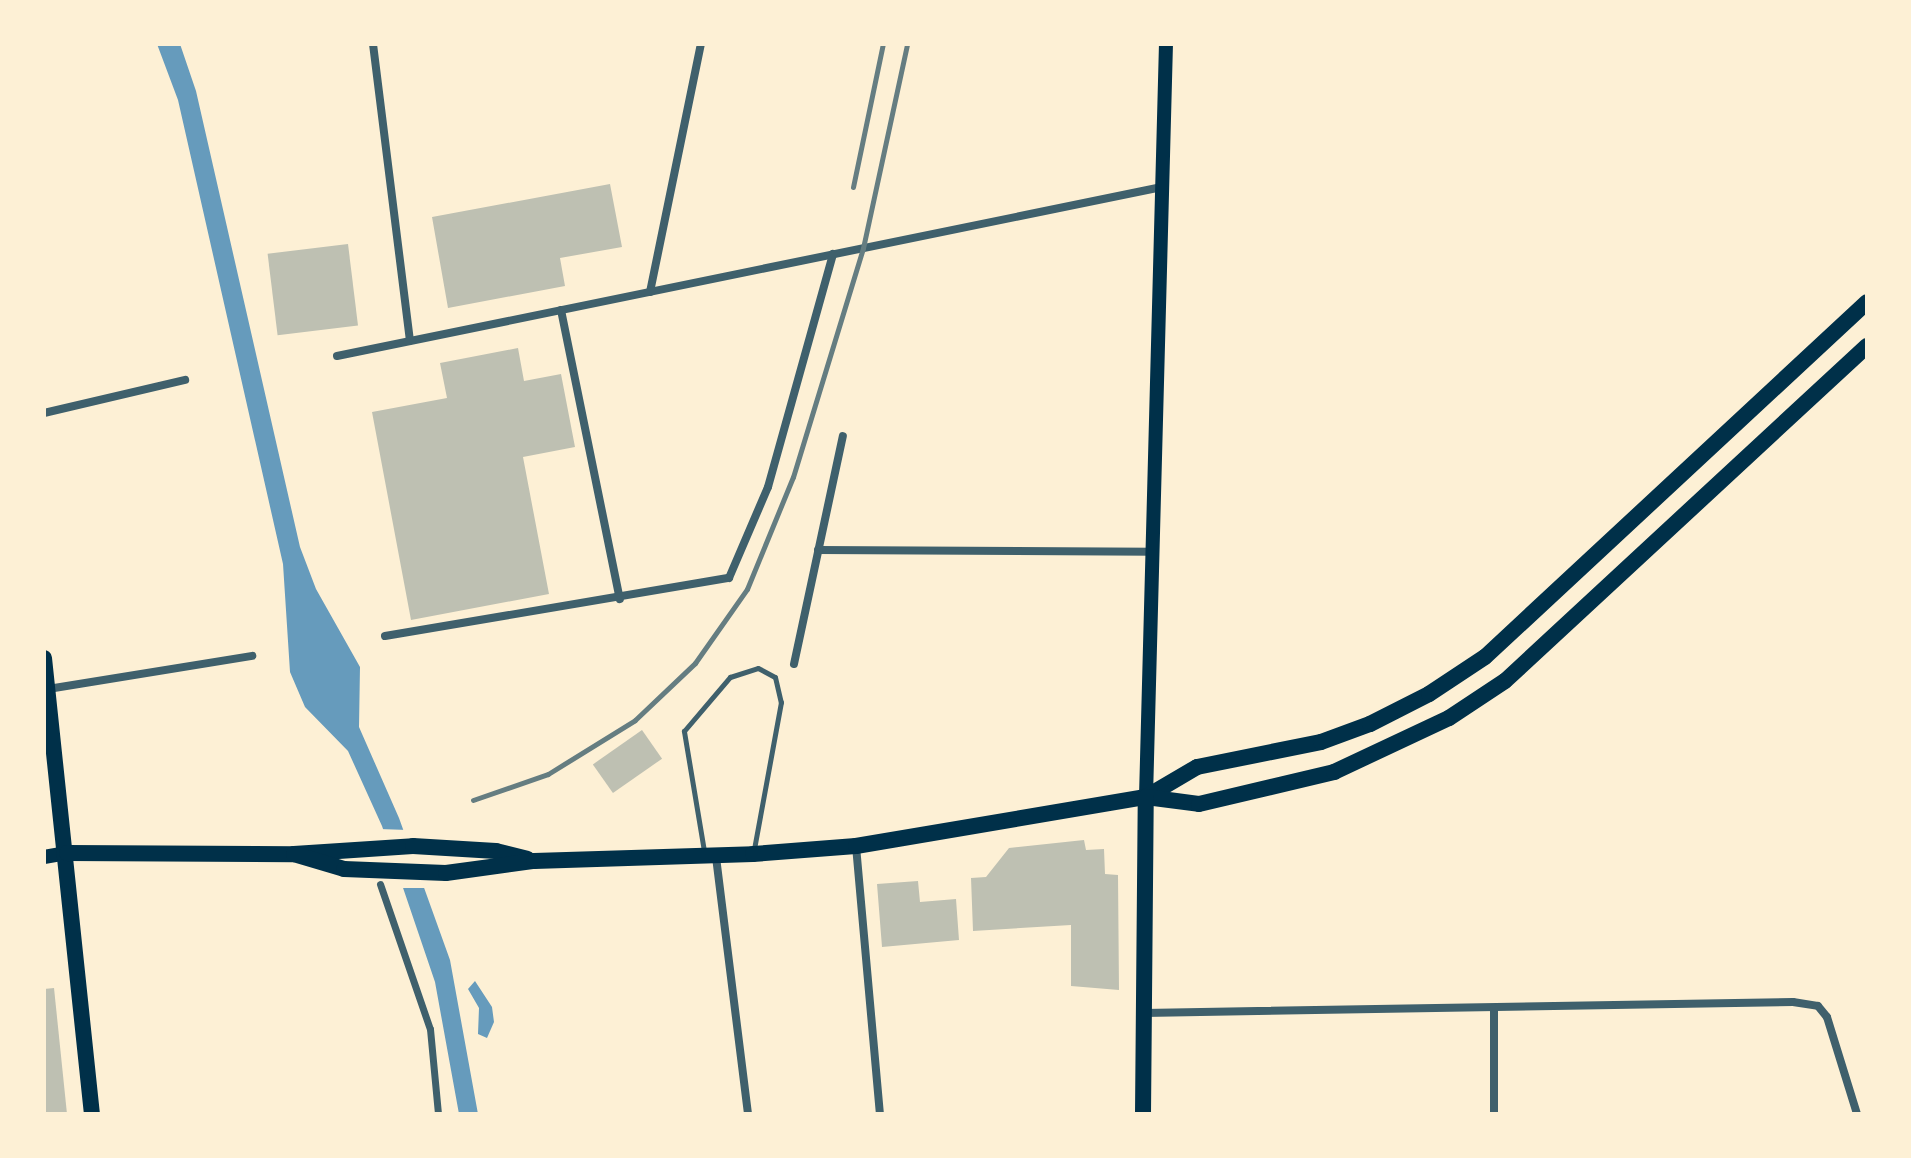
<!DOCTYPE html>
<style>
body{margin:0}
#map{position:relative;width:1911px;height:1158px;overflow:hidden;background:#fdf0d5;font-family:"Roboto Condensed",sans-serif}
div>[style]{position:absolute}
.water>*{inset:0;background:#669bbc}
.pier>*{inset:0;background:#fdf0d5}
.building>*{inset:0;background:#bec0b2;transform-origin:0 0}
.service>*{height:5px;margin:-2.5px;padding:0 2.5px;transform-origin:2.5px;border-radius:2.5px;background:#3f606c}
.pedestrian>*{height:7px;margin:-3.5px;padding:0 3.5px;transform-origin:3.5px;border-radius:3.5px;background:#3f606c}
.minor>*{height:8px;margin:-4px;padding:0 4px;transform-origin:4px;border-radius:4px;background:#3f606c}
.secondary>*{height:14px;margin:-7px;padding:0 7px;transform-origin:7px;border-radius:7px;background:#003049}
.primary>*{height:16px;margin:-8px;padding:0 8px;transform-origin:8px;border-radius:8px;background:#003049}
.rail>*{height:5px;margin:-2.5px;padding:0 2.5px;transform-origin:2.5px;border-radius:2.5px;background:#657d81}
span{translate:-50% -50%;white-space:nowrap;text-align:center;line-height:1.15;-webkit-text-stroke:8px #fdf0d5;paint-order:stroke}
.frame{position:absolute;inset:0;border:46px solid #fdf0d5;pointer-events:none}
</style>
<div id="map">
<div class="water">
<i style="clip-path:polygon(157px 44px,180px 44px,196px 91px,300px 547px,316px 589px,360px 667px,359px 727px,399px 818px,450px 960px,478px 1114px,459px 1114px,435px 982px,382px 826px,348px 751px,305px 707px,290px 672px,283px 564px,178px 100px)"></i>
<i style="clip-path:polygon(475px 981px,492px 1007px,494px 1022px,487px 1038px,478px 1034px,479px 1008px,468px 989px)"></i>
</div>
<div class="pier">
<i style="clip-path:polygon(379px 829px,408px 830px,426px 888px,401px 888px)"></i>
</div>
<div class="building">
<i style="clip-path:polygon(610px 184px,622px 247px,560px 258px,565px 286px,448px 308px,432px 217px)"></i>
<i style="left:348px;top:244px;width:82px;height:81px;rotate:83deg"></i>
<i style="clip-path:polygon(518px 348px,524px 381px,561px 374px,575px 447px,523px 457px,549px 594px,411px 620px,372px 412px,447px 398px,440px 363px)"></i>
<i style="left:642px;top:730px;width:35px;height:60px;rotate:55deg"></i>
<i style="clip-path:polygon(1084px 840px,1086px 850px,1104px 849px,1105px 874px,1118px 875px,1119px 990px,1071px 986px,1071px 925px,973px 931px,971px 878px,986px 877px,1009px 848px)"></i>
<i style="clip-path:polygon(918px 881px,920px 902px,956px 899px,959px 940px,882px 947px,877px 884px)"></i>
<i style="clip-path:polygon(54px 988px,67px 1114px,44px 1114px,44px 989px)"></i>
</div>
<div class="service">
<i style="left:704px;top:851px;width:122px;rotate:-99.5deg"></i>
<i style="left:684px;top:731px;width:71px;rotate:-49.6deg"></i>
<i style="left:730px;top:677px;width:29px;rotate:-18deg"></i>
<i style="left:758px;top:668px;width:19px;rotate:28deg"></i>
<i style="left:775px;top:677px;width:26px;rotate:77deg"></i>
<i style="left:781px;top:702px;width:149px;rotate:100.4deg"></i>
</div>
<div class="pedestrian">
<i style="left:380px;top:884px;width:153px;rotate:71deg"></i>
<i style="left:430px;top:1029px;width:85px;rotate:84.6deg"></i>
</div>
<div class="minor">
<i style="left:373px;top:44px;width:299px;rotate:82.9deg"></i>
<i style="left:650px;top:292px;width:253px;rotate:-78.4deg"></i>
<i style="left:561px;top:310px;width:295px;rotate:78.5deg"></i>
<i style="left:337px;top:356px;width:842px;rotate:-11.58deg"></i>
<i style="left:44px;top:413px;width:145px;rotate:-13.2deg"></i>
<i style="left:818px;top:550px;width:336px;rotate:0.3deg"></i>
<i style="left:385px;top:636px;width:349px;rotate:-9.6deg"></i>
<i style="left:729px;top:578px;width:99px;rotate:-66.8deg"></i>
<i style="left:768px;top:487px;width:242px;rotate:-74.4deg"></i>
<i style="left:794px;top:664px;width:233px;rotate:-77.9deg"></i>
<i style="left:48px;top:689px;width:207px;rotate:-9.2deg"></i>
<i style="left:856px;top:846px;width:269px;rotate:84.9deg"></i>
<i style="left:716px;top:857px;width:259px;rotate:82.9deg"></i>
<i style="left:1144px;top:1013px;width:649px;rotate:-0.97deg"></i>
<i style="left:1793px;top:1002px;width:25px;rotate:9deg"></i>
<i style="left:1818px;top:1006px;width:14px;rotate:51deg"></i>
<i style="left:1827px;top:1017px;width:102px;rotate:72.8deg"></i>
<i style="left:1494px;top:1114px;width:106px;rotate:-90deg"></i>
</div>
<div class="secondary">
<i style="left:1146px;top:797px;width:753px;rotate:-88.48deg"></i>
<i style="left:44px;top:857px;width:23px;rotate:-10deg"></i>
</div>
<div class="primary">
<i style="left:44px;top:658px;width:459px;rotate:84deg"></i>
<i style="left:1146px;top:797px;width:59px;rotate:-30.5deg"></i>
<i style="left:1197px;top:767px;width:126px;rotate:-11.4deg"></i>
<i style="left:1321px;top:742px;width:52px;rotate:-20.2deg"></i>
<i style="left:1370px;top:724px;width:66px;rotate:-27deg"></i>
<i style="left:1429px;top:694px;width:67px;rotate:-33.5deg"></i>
<i style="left:1485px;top:657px;width:521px;rotate:-42.9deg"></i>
<i style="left:67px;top:853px;width:227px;rotate:0.3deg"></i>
<i style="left:294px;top:854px;width:119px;rotate:-3.8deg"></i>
<i style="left:413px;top:846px;width:83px;rotate:3.4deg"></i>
<i style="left:496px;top:851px;width:32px;rotate:14deg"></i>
<i style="left:294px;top:854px;width:52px;rotate:16.7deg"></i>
<i style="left:344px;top:869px;width:102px;rotate:2.2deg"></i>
<i style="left:446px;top:873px;width:89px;rotate:-7.8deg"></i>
<i style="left:534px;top:861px;width:219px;rotate:-1.8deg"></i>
<i style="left:753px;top:854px;width:103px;rotate:-4.4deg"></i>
<i style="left:856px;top:846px;width:294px;rotate:-9.6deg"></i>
<i style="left:1146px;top:797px;width:53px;rotate:7.5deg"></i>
<i style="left:1199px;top:804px;width:139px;rotate:-13.3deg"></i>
<i style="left:1334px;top:772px;width:127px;rotate:-25.2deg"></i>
<i style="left:1449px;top:718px;width:67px;rotate:-33.5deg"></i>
<i style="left:1505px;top:681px;width:493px;rotate:-42.8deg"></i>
<i style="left:1143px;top:1114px;width:317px;rotate:-89.5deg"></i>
</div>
<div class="rail">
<i style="left:853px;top:187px;width:146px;rotate:-78.2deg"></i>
<i style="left:473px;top:800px;width:79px;rotate:-19.1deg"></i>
<i style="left:548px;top:774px;width:102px;rotate:-31.8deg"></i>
<i style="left:635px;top:720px;width:83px;rotate:-43.5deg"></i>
<i style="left:695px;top:663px;width:90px;rotate:-54.9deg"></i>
<i style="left:747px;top:589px;width:121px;rotate:-67.7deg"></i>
<i style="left:793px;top:477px;width:239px;rotate:-73deg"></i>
<i style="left:863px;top:248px;width:209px;rotate:-77.8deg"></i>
</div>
<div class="frame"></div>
</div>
